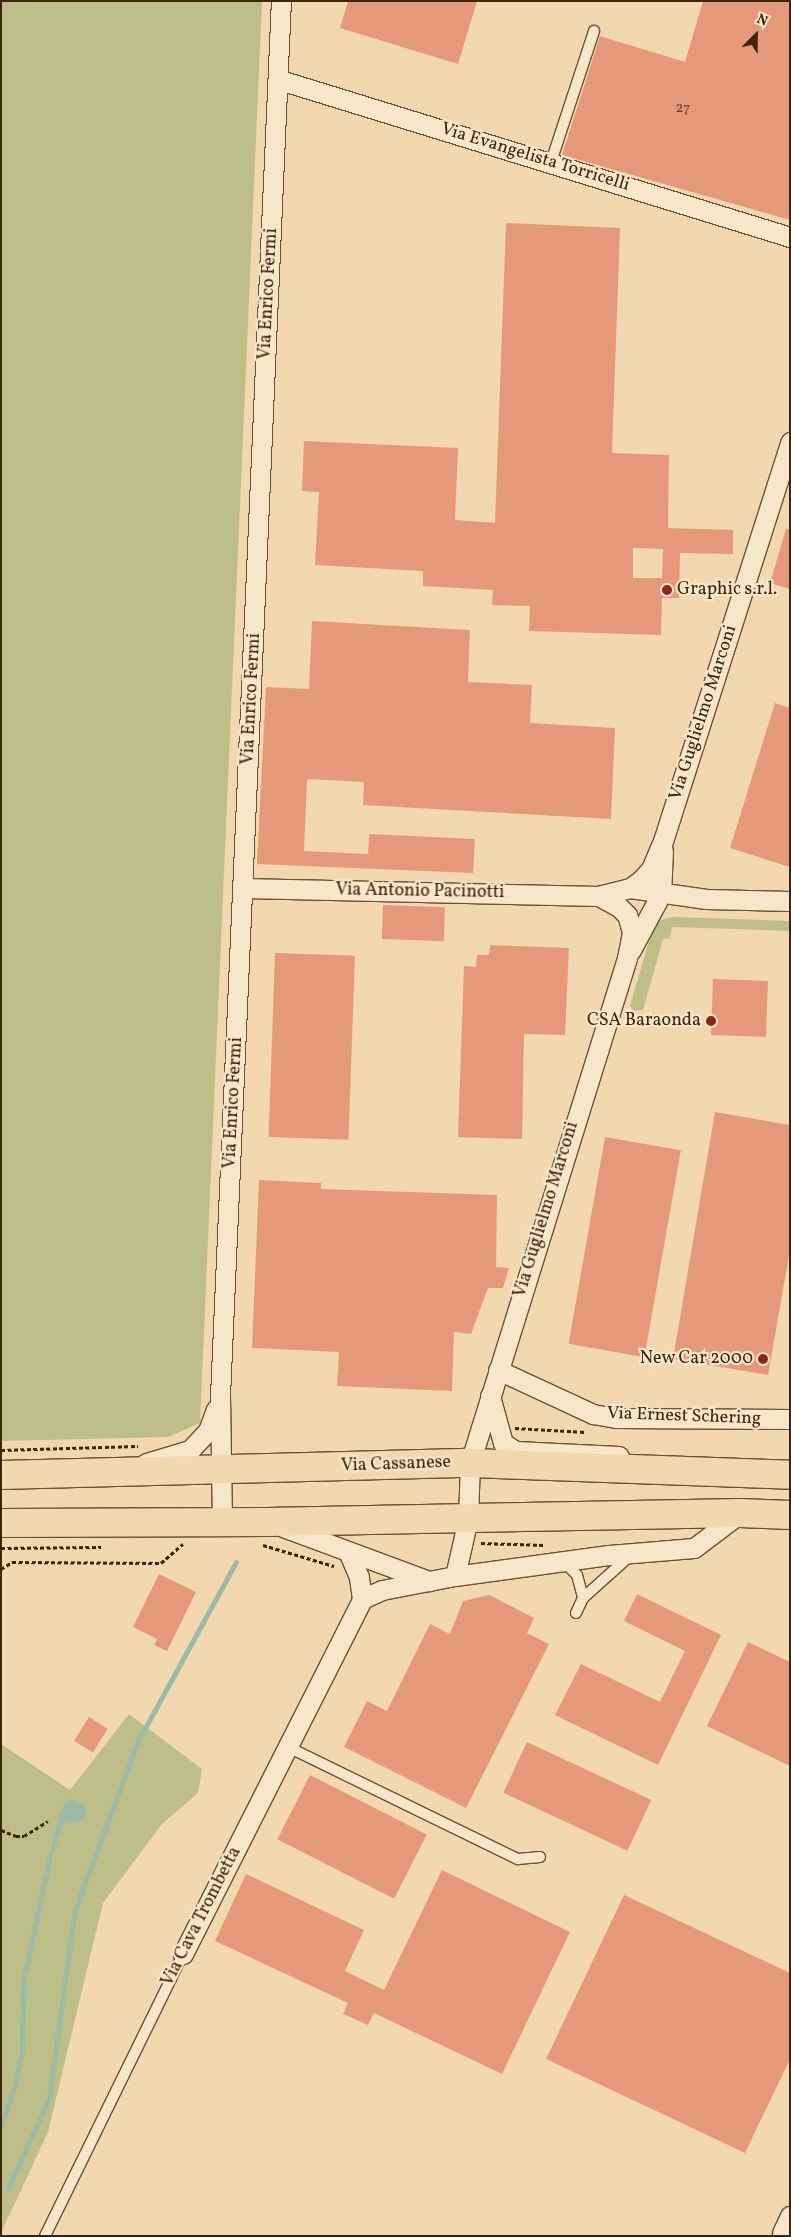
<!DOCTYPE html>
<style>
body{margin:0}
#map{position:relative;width:791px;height:2237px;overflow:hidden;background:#f2d8ae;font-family:Vollkorn,serif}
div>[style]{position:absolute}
.green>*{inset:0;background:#bdbe88}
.water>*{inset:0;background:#9cbba5}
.stream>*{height:5px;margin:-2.5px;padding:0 2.5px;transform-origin:2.5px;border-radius:2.5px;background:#9cbba5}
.building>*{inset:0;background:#e6997a;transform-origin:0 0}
.path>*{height:3px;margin-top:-1.5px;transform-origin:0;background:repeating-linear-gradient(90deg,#3e2509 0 4px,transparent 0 6.5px)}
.roads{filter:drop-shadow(1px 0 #6b5232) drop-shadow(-1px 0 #6b5232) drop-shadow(0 1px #6b5232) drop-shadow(0 -1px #6b5232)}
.service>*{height:10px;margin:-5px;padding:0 5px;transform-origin:5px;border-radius:5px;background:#f7e6ca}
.minor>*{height:19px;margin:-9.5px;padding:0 9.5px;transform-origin:9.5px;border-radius:9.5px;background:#f7e6ca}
.primary>*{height:28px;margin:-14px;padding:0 14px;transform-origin:14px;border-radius:14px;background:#f2d8ae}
.dots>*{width:14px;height:14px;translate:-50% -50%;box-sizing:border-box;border:2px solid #f7e6ca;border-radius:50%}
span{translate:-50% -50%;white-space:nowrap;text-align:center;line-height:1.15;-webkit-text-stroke:4.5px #f7e6ca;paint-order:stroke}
.number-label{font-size:15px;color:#684225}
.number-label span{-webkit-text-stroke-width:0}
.street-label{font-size:18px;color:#3e2509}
.poi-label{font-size:18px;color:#3e2509}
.left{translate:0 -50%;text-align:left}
.right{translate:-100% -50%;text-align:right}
.frame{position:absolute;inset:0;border:2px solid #3e2509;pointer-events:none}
.north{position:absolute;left:731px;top:10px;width:50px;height:50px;-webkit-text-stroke:4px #f7e6ca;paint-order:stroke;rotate:23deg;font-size:14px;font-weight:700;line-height:20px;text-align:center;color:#3e2509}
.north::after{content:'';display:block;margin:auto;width:18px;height:22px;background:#3e2509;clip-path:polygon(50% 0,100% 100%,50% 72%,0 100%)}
</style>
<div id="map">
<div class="green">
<i style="clip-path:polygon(1px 1px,262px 1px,200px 1423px,168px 1437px,1px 1441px)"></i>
<i style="clip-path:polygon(673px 917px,790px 921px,790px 931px,672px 927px,670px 938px,663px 939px,643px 1010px,632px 1011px,630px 1006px,653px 927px,661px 920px)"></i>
<i style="clip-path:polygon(129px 1714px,202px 1769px,198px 1793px,162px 1824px,103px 1903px,48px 2132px,1px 2233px,1px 1744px,70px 1790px)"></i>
</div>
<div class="water">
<i style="clip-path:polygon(71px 1799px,84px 1804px,87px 1815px,81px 1821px,64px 1824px,48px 1865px,58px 1817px,65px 1802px)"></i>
</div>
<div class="stream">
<i style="left:1px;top:2127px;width:45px;rotate:-72deg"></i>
<i style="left:15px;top:2084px;width:35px;rotate:-78deg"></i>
<i style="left:22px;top:2050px;width:66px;rotate:-89.1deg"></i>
<i style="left:23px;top:1984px;width:128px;rotate:-78.3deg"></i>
<i style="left:8px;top:2188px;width:98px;rotate:-65.3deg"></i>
<i style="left:49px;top:2099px;width:188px;rotate:-82.3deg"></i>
<i style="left:74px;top:1913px;width:15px;rotate:-70deg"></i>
<i style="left:79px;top:1899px;width:169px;rotate:-69.5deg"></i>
<i style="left:138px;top:1741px;width:204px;rotate:-61.3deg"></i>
</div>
<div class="building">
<i style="clip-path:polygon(348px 1px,477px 1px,458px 64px,340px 28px)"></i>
<i style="clip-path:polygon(703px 1px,790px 1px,790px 220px,562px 155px,600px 36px,685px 62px)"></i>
<i style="clip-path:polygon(evenodd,506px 223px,620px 228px,612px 453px,669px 455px,668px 528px,733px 530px,733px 554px,680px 553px,679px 598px,662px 598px,661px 635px,529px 631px,530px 606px,492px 605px,493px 590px,423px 586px,423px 571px,315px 565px,319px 492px,302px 491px,304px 441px,458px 448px,455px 520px,495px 523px,506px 223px,633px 548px,663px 549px,662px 578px,633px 578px,633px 548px)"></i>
<i style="clip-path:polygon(786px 529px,790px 529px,790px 589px,770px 583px)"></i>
<i style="clip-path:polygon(312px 621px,470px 630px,468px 682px,532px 685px,530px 723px,615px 728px,611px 819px,363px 805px,364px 782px,307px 779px,304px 851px,368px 854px,369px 834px,475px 839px,473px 873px,257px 864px,266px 687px,309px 689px)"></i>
<i style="clip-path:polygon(775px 703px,790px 708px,790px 867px,730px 848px)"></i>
<i style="left:383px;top:905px;width:62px;height:34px;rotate:2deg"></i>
<i style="clip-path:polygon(490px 945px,569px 948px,565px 1035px,524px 1034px,522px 1139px,458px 1137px,464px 966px,476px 967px,477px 955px,489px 955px)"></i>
<i style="left:275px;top:953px;width:80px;height:184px;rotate:2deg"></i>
<i style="left:713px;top:979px;width:55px;height:56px;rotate:2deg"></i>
<i style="clip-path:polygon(715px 1112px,790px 1125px,790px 1250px,768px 1375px,673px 1359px)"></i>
<i style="left:605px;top:1137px;width:77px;height:210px;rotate:10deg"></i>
<i style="clip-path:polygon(259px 1180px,321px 1183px,321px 1189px,497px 1195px,496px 1267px,509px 1268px,503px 1288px,488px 1288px,471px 1334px,454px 1332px,452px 1391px,337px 1386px,339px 1352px,252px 1348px)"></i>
<i style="clip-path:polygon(159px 1574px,196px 1592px,167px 1651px,154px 1645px,157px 1639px,133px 1627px)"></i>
<i style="clip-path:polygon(637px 1594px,721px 1635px,658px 1765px,555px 1715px,581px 1664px,660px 1702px,685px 1651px,624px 1621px)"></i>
<i style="clip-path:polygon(489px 1595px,534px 1618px,527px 1633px,549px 1644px,466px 1808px,344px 1747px,367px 1701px,387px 1711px,430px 1624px,450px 1634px,463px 1601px)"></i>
<i style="clip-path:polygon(748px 1642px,790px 1662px,790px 1766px,707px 1726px)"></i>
<i style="left:89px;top:1717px;width:22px;height:28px;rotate:32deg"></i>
<i style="left:527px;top:1742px;width:137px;height:56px;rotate:25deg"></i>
<i style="left:310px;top:1775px;width:131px;height:72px;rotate:27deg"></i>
<i style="clip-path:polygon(442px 1870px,570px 1932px,502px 2074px,374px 2013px,368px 2025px,343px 2014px,348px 2003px,215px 1941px,246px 1874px,364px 1930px,345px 1971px,384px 1990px)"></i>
<i style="clip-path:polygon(624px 1895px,790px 1973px,790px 2059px,745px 2153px,546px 2059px)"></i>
</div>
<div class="path">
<i style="left:515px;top:1428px;width:71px;rotate:3.2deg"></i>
<i style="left:1px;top:1450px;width:137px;rotate:-1.7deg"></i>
<i style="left:481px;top:1543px;width:63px;rotate:1.8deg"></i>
<i style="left:263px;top:1545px;width:74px;rotate:16.5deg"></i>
<i style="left:1px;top:1548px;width:100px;rotate:-0.6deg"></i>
<i style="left:1px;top:1569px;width:13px;rotate:-32deg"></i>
<i style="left:12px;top:1562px;width:149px;rotate:0.4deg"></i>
<i style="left:161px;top:1563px;width:29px;rotate:-41deg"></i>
<i style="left:1px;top:1830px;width:16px;rotate:22deg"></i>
<i style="left:16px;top:1836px;width:8px"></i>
<i style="left:24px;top:1836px;width:28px;rotate:-32deg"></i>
</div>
<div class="roads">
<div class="service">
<i style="left:551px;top:162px;width:138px;rotate:-71.8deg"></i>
<i style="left:564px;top:1562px;width:18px;rotate:45deg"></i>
<i style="left:577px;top:1575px;width:24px;rotate:75deg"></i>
<i style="left:576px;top:1613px;width:17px;rotate:-65deg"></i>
<i style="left:583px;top:1598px;width:64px;rotate:-41.9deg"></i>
<i style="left:288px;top:1747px;width:256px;rotate:26deg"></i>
<i style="left:518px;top:1859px;width:22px;rotate:-5deg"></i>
<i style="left:45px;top:2236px;width:314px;rotate:-63.9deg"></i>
</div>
<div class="minor">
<i style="left:280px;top:80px;width:534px;rotate:17.11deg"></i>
<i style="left:243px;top:888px;width:355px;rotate:1.3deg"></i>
<i style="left:598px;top:896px;width:33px;rotate:-14deg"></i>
<i style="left:630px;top:888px;width:12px;rotate:-35deg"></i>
<i style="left:640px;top:881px;width:16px;rotate:-47deg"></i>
<i style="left:651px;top:869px;width:30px;rotate:-67deg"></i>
<i style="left:663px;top:841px;width:419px;rotate:-72.3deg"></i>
<i style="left:630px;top:888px;width:77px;rotate:8.2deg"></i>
<i style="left:706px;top:899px;width:84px;rotate:1.4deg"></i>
<i style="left:631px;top:950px;width:64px;rotate:-61.8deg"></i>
<i style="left:661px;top:894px;width:44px;rotate:-87.4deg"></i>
<i style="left:498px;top:1370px;width:105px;rotate:24.9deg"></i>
<i style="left:593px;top:1414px;width:23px;rotate:10deg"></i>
<i style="left:616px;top:1418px;width:174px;rotate:0.3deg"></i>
<i style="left:490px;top:1396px;width:49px;rotate:74.5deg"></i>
<i style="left:503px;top:1443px;width:15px;rotate:32deg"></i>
<i style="left:516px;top:1451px;width:103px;rotate:2.8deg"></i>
<i style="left:146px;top:1463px;width:46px;rotate:-16.5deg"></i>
<i style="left:190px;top:1450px;width:26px;rotate:-47deg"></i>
<i style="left:208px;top:1431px;width:23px;rotate:-70deg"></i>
<i style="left:222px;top:1523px;width:127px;rotate:-90.9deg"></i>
<i style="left:220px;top:1396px;width:1396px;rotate:-87.5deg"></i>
<i style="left:283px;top:1527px;width:156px;rotate:20.3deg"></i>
<i style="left:455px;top:1576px;width:58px;rotate:-77.2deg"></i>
<i style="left:468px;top:1519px;width:56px;rotate:-88deg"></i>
<i style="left:470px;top:1463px;width:529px;rotate:-72.73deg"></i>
<i style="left:627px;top:958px;width:26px;rotate:-79deg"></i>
<i style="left:632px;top:932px;width:18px;rotate:-106deg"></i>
<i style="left:627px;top:915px;width:11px;rotate:-135deg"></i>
<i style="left:619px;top:907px;width:24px;rotate:-152deg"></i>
<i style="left:362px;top:1599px;width:22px;rotate:-24deg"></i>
<i style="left:382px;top:1590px;width:74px;rotate:-10.9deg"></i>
<i style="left:455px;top:1576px;width:155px;rotate:-7.8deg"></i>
<i style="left:609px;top:1555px;width:85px;rotate:-4.7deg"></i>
<i style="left:694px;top:1548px;width:56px;rotate:-37.1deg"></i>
<i style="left:183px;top:1954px;width:398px;rotate:-63.2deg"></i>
<i style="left:362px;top:1599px;width:22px;rotate:-98deg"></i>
<i style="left:359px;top:1577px;width:28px;rotate:-113deg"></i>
<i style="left:782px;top:2233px;width:19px;rotate:-65deg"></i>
</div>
<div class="primary">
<i style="left:1px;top:1475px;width:469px;rotate:-1.5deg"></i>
<i style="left:470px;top:1463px;width:320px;rotate:2.1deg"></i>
<i style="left:1px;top:1523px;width:266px;rotate:-0.2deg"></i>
<i style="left:267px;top:1522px;width:473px;rotate:-1.1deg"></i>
<i style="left:740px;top:1513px;width:50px;rotate:2.3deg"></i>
</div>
</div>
<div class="dots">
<i style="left:667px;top:590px;background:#8f2418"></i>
<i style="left:711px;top:1021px;background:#8f2418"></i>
<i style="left:763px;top:1359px;background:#8f2418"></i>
</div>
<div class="number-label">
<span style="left:683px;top:109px">27</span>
</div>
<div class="street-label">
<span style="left:535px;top:158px;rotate:17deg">Via Evangelista Torricelli</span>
<span style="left:269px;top:294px;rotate:-87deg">Via Enrico Fermi</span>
<span style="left:252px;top:699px;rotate:-87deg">Via Enrico Fermi</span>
<span style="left:704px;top:713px;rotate:-72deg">Via Guglielmo Marconi</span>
<span style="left:420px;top:892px;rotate:1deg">Via Antonio Pacinotti</span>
<span style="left:234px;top:1103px;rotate:-87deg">Via Enrico Fermi</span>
<span style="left:547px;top:1210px;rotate:-73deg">Via Guglielmo Marconi</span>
<span style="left:684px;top:1417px;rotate:2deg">Via Ernest Schering</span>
<span style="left:396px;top:1465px;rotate:-2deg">Via Cassanese</span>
<span style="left:202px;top:1917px;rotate:-63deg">Via Cava Trombetta</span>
</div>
<div class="poi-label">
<span class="left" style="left:677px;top:590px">Graphic s.r.l.</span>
<span class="right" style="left:701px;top:1021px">CSA Baraonda</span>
<span class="right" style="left:753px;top:1359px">New Car 2000</span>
</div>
<div class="frame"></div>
<div class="north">N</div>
</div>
